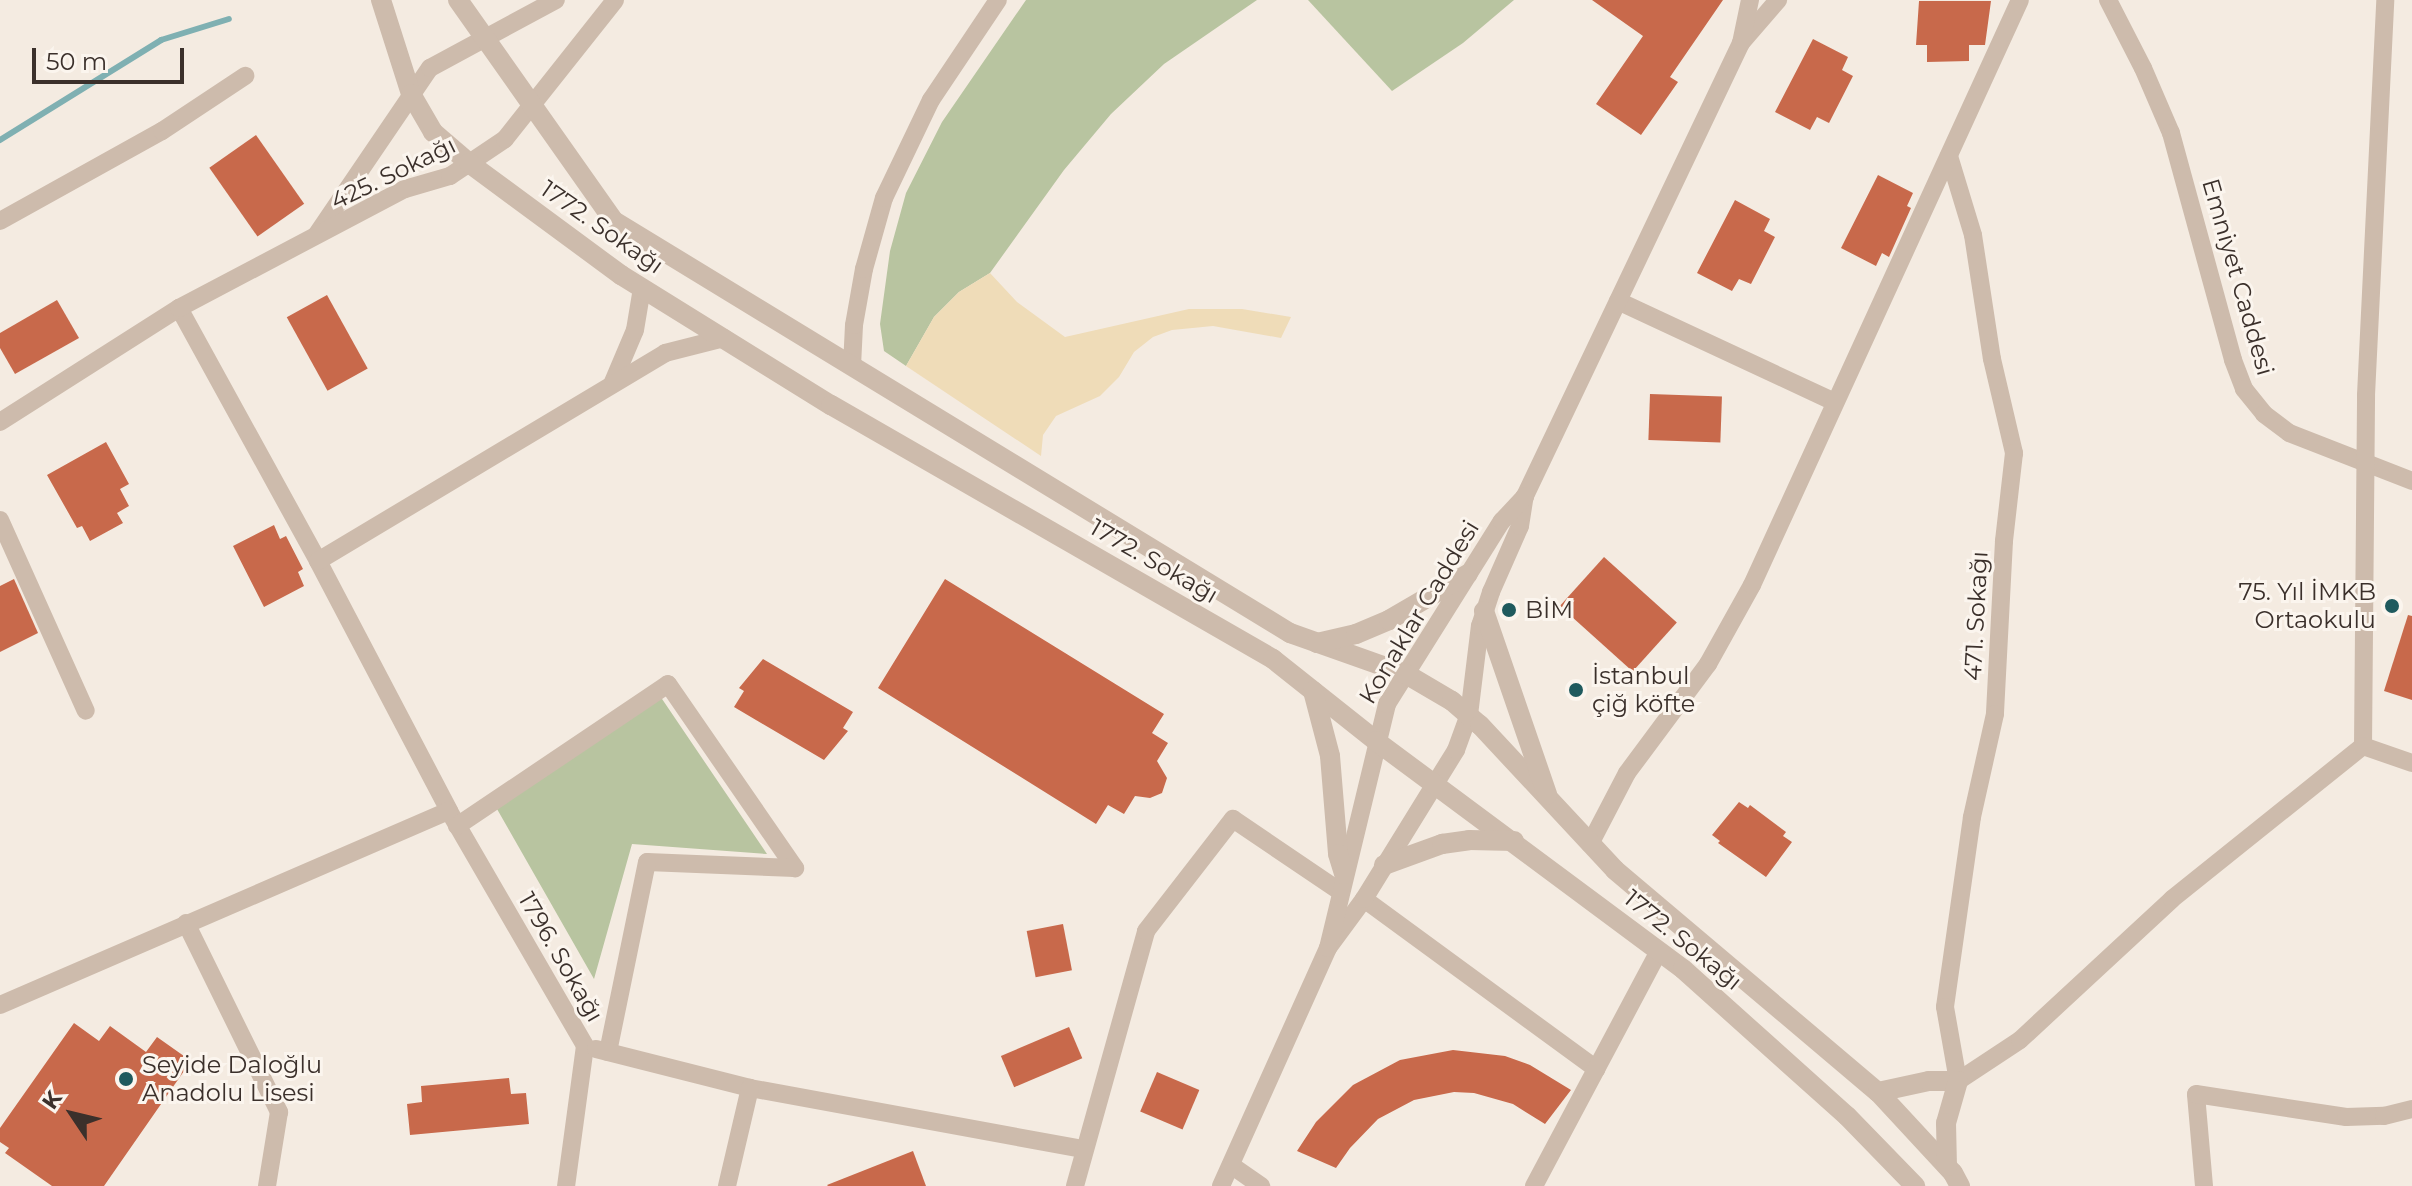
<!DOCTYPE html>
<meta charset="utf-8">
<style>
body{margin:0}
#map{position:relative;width:2412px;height:1186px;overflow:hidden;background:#f4ebe1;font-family:Montserrat,sans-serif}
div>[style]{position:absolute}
.green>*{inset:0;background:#b8c4a0}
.sand>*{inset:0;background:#efdcb8}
.stream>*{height:6px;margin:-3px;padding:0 3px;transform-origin:3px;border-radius:3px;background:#7fb0b2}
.building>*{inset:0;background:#c8694b;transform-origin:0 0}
.minor>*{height:18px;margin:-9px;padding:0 9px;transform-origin:9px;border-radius:9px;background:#cdbbac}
.tertiary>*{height:20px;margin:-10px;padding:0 10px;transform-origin:10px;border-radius:10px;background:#cdbbac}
.dots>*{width:22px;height:22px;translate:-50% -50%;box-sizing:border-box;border:4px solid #fbf5ee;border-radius:50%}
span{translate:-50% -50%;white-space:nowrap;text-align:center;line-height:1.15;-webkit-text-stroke:6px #fbf5ee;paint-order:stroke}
.street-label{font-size:24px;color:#3b302b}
.poi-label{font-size:24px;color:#3b302b}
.right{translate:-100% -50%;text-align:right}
.left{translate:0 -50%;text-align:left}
.north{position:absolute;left:32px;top:1074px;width:80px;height:80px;-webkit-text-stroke:6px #fbf5ee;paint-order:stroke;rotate:305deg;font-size:22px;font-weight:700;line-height:32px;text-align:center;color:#3b302b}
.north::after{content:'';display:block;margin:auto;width:28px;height:36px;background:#3b302b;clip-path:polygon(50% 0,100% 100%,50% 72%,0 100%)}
.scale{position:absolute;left:32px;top:48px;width:152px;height:36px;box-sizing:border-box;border:4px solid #3b302b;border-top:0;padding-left:10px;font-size:24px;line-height:28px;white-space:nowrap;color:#3b302b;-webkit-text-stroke:6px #fbf5ee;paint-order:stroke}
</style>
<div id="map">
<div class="green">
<i style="clip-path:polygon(1026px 0,1257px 0,1164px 64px,1111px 114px,1064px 170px,990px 273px,959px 292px,934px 317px,906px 366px,884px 351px,880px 324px,890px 251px,906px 193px,942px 122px)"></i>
<i style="clip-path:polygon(1308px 0,1514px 0,1463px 43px,1392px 91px)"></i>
<i style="clip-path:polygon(658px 693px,767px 854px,632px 844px,594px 979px,497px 809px)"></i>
</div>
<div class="sand">
<i style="clip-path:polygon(990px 273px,1017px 302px,1065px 337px,1189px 309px,1242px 309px,1291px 317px,1281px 338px,1213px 326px,1172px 330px,1153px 337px,1134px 352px,1119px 377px,1100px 396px,1056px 416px,1043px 435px,1041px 456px,906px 366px,934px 317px,959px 292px)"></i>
</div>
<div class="stream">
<i style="left:0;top:140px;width:190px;rotate:-31.8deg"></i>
<i style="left:161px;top:40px;width:71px;rotate:-17.2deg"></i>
</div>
<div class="building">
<i style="clip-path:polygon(1592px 0,1723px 0,1670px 77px,1678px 82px,1641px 135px,1596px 104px,1643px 36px)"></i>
<i style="clip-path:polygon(1919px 1px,1991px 1px,1985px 45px,1969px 45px,1969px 61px,1927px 62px,1927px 45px,1916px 45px)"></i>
<i style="clip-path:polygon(1813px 39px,1848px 57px,1842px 70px,1853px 76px,1829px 123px,1817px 117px,1810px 130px,1775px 112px)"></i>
<i style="left:256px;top:135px;width:84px;height:57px;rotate:55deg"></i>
<i style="clip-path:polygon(1878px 175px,1913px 193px,1907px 206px,1911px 208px,1889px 257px,1882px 253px,1876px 266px,1841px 248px)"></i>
<i style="clip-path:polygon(1735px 200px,1770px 219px,1764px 231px,1775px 237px,1751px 284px,1739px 279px,1732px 291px,1697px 273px)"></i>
<i style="left:327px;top:295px;width:84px;height:46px;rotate:61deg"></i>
<i style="clip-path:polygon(57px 300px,79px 338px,15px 374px,0 348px,0 333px)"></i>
<i style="left:1650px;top:394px;width:72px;height:46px;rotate:2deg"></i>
<i style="clip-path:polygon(106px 442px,129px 484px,120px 489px,129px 506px,117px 513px,123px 523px,90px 541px,82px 526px,77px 528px,47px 475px)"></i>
<i style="clip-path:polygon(274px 525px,280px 539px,286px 536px,303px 569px,298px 572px,304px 586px,264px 607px,233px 546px)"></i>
<i style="left:1604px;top:557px;width:98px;height:66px;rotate:42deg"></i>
<i style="clip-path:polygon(14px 579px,38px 633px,0 652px,0 586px)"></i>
<i style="clip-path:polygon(945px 579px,1164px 714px,1152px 733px,1168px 743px,1157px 761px,1167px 778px,1162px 793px,1150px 798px,1135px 796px,1124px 814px,1108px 805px,1096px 824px,878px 688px)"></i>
<i style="clip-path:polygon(2408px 615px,2412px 616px,2412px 700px,2384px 691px)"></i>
<i style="clip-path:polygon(763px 659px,853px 712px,843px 728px,848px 731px,824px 760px,734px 707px,744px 691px,739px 688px)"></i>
<i style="clip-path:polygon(1739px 802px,1748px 808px,1750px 805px,1786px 832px,1783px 836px,1792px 842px,1766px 877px,1718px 843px,1720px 841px,1712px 835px)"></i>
<i style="left:1063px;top:924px;width:47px;height:37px;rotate:79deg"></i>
<i style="clip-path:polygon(74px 1023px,99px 1041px,110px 1026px,146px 1052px,157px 1037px,191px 1061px,104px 1186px,52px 1186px,5px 1153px,9px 1148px,0 1142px,0 1128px)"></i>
<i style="left:1069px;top:1027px;width:34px;height:74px;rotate:67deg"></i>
<i style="clip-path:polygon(1453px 1050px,1505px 1056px,1530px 1065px,1571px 1090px,1545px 1124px,1513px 1104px,1474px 1093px,1454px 1092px,1414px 1100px,1378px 1119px,1350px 1148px,1336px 1168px,1297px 1151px,1316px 1122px,1353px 1085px,1400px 1060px)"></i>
<i style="left:1157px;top:1072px;width:46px;height:43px;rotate:23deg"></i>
<i style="clip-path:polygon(509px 1078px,511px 1094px,526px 1093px,529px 1124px,410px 1135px,407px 1104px,422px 1102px,421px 1086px)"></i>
<i style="clip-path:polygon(913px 1151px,926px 1186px,828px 1186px,827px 1185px)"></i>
</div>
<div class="minor">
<i style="left:2108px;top:0;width:76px;rotate:62.8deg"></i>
<i style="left:2143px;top:68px;width:71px;rotate:66.7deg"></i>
<i style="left:2171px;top:133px;width:235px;rotate:74.7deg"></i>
<i style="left:2233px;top:360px;width:31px;rotate:69deg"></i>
<i style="left:2244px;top:389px;width:32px;rotate:51deg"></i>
<i style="left:2264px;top:414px;width:31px;rotate:37deg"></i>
<i style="left:2289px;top:433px;width:132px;rotate:21.3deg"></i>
<i style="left:1741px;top:43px;width:57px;rotate:-49.3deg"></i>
<i style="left:1949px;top:156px;width:83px;rotate:73.1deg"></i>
<i style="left:1973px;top:235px;width:125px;rotate:81.3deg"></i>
<i style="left:1992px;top:359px;width:97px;rotate:76.8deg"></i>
<i style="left:2014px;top:453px;width:89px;rotate:96.5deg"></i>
<i style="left:2004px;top:541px;width:173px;rotate:93deg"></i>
<i style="left:1995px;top:714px;width:106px;rotate:102.6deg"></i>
<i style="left:1972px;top:817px;width:192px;rotate:98.1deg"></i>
<i style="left:1945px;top:1007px;width:75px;rotate:80deg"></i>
<i style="left:1958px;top:1081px;width:74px;rotate:-33.5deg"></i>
<i style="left:2020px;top:1040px;width:207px;rotate:-42.8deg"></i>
<i style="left:2172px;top:899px;width:245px;rotate:-38.7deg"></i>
<i style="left:0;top:221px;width:185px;rotate:-29.1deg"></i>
<i style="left:162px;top:131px;width:100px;rotate:-33.5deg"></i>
<i style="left:317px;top:234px;width:201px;rotate:-55.8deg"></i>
<i style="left:430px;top:68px;width:143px;rotate:-28.4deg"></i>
<i style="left:1618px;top:301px;width:239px;rotate:25deg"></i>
<i style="left:179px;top:308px;width:289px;rotate:61.2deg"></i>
<i style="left:318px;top:561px;width:282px;rotate:62.3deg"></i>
<i style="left:449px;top:811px;width:272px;rotate:59.9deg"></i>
<i style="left:585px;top:1046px;width:141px;rotate:97.7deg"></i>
<i style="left:852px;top:366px;width:41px;rotate:-87.2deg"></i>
<i style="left:854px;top:325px;width:57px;rotate:-79.9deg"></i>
<i style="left:864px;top:269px;width:74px;rotate:-74.3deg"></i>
<i style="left:884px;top:198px;width:109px;rotate:-64.4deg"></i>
<i style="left:931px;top:100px;width:120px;rotate:-56.2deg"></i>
<i style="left:613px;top:382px;width:56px;rotate:-67.1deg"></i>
<i style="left:635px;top:330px;width:43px;rotate:-80.5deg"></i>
<i style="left:0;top:422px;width:212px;rotate:-32.5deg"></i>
<i style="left:179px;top:308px;width:255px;rotate:-27.8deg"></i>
<i style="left:405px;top:189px;width:47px;rotate:-16.1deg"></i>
<i style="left:450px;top:176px;width:66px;rotate:-33.9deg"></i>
<i style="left:505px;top:139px;width:177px;rotate:-51.6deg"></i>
<i style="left:0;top:520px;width:209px;rotate:65.8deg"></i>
<i style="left:318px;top:561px;width:405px;rotate:-30.9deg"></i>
<i style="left:665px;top:353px;width:61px;rotate:-14.3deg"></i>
<i style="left:2363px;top:746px;width:351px;rotate:-89.5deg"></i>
<i style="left:2366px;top:395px;width:395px;rotate:-87.2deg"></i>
<i style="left:2363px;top:746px;width:52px;rotate:19.1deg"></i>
<i style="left:457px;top:826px;width:254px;rotate:-33.9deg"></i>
<i style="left:668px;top:684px;width:224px;rotate:55.4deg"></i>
<i style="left:795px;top:868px;width:148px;rotate:-177.7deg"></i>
<i style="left:647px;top:862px;width:194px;rotate:101.6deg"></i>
<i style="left:1590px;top:844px;width:80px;rotate:-62.5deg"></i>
<i style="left:1627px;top:773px;width:136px;rotate:-53.4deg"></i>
<i style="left:1708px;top:664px;width:90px;rotate:-60.9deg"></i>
<i style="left:1752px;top:585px;width:643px;rotate:-65.39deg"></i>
<i style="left:1364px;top:899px;width:288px;rotate:36.2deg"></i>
<i style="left:186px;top:923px;width:211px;rotate:63.8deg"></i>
<i style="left:279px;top:1112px;width:75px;rotate:99.2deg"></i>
<i style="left:1328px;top:948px;width:61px;rotate:-53.7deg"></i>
<i style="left:1364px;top:899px;width:175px;rotate:-58.3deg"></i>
<i style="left:1456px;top:750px;width:37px;rotate:-70deg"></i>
<i style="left:1469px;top:715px;width:90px;rotate:-83deg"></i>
<i style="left:1480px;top:626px;width:36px;rotate:-72deg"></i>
<i style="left:1491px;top:592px;width:72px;rotate:-66.3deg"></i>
<i style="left:1520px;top:526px;width:30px;rotate:-81deg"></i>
<i style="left:1525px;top:496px;width:502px;rotate:-64.51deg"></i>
<i style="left:1741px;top:43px;width:44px;rotate:-78.2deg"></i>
<i style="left:0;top:1005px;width:489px;rotate:-23.4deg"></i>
<i style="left:596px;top:1049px;width:159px;rotate:14.2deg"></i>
<i style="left:750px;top:1088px;width:339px;rotate:10.4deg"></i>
<i style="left:1231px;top:1165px;width:37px;rotate:35deg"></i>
<i style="left:727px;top:1186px;width:101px;rotate:-76.8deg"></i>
<i style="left:1075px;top:1186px;width:265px;rotate:-74.4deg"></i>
<i style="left:1146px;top:931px;width:142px;rotate:-52.2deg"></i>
<i style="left:1233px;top:819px;width:130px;rotate:34.1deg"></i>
<i style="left:1221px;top:1186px;width:261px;rotate:-65.8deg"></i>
<i style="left:1328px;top:948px;width:251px;rotate:-76.4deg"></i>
<i style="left:1387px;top:704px;width:216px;rotate:-57.9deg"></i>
<i style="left:1502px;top:521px;width:34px;rotate:-47deg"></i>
<i style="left:1534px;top:1186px;width:266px;rotate:-62deg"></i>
<i style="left:2204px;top:1186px;width:92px;rotate:-95deg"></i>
<i style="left:2196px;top:1094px;width:152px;rotate:8.7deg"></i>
<i style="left:2346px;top:1117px;width:38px;rotate:-2deg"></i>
<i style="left:2384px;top:1116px;width:29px;rotate:-14deg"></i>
</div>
<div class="tertiary">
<i style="left:381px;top:0;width:99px;rotate:72.3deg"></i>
<i style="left:411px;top:94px;width:44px;rotate:59.9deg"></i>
<i style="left:433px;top:132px;width:48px;rotate:40.7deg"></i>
<i style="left:469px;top:163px;width:189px;rotate:36.4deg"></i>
<i style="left:621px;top:275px;width:247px;rotate:31.8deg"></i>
<i style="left:831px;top:405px;width:510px;rotate:29.88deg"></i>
<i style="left:1273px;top:659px;width:132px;rotate:38.5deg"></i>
<i style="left:1376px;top:741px;width:382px;rotate:36.6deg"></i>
<i style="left:1683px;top:969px;width:220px;rotate:41.9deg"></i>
<i style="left:1847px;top:1116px;width:98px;rotate:45.8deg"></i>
<i style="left:458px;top:0;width:271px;rotate:54.8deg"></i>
<i style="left:614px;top:221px;width:792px;rotate:31.36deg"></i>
<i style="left:1290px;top:633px;width:123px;rotate:19.5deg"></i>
<i style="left:1406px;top:674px;width:53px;rotate:30.4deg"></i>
<i style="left:1452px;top:701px;width:37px;rotate:41deg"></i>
<i style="left:1480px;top:725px;width:198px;rotate:47deg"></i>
<i style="left:1615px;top:870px;width:344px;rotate:40.2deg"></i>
<i style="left:1878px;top:1092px;width:110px;rotate:47.2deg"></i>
<i style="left:1953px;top:1173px;width:15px;rotate:62deg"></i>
<i style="left:1484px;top:611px;width:194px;rotate:71deg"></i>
<i style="left:1317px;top:643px;width:40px;rotate:-13deg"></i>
<i style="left:1356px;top:634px;width:36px;rotate:-23deg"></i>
<i style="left:1389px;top:620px;width:91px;rotate:-30.2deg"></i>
<i style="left:1313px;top:691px;width:67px;rotate:75.3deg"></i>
<i style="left:1330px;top:756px;width:98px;rotate:85.3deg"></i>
<i style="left:1338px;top:854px;width:21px;rotate:73deg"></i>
<i style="left:1384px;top:865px;width:62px;rotate:-19.9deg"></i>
<i style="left:1442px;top:844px;width:27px;rotate:-8deg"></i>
<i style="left:1469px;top:840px;width:45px;rotate:1.3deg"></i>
<i style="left:1878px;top:1092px;width:52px;rotate:-12.2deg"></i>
<i style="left:1929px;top:1081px;width:29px"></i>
<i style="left:1958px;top:1081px;width:44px;rotate:105.9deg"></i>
<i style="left:1946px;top:1123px;width:43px;rotate:88.7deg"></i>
</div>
<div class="dots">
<i style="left:2392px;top:606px;background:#1f5a5e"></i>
<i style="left:1509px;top:610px;background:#1f5a5e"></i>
<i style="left:1576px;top:690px;background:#1f5a5e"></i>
<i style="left:126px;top:1079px;background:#1f5a5e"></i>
</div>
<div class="street-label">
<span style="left:393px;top:173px;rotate:-26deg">425. Sokağı</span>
<span style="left:602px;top:227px;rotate:35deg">1772. Sokağı</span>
<span style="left:2238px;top:277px;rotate:74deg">Emniyet Caddesi</span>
<span style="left:1154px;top:561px;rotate:30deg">1772. Sokağı</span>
<span style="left:1419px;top:612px;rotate:-59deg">Konaklar Caddesi</span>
<span style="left:1976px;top:616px;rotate:-87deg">471. Sokağı</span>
<span style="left:1683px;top:940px;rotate:39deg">1772. Sokağı</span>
<span style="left:561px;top:957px;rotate:60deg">1796. Sokağı</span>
</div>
<div class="poi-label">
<span class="right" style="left:2376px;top:606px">75. Yıl İMKB<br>Ortaokulu</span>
<span class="left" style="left:1525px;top:610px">BİM</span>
<span class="left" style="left:1592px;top:690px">İstanbul<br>çiğ köfte</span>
<span class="left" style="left:142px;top:1079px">Seyide Daloğlu<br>Anadolu Lisesi</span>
</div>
<div class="north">K</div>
<div class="scale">50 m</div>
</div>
